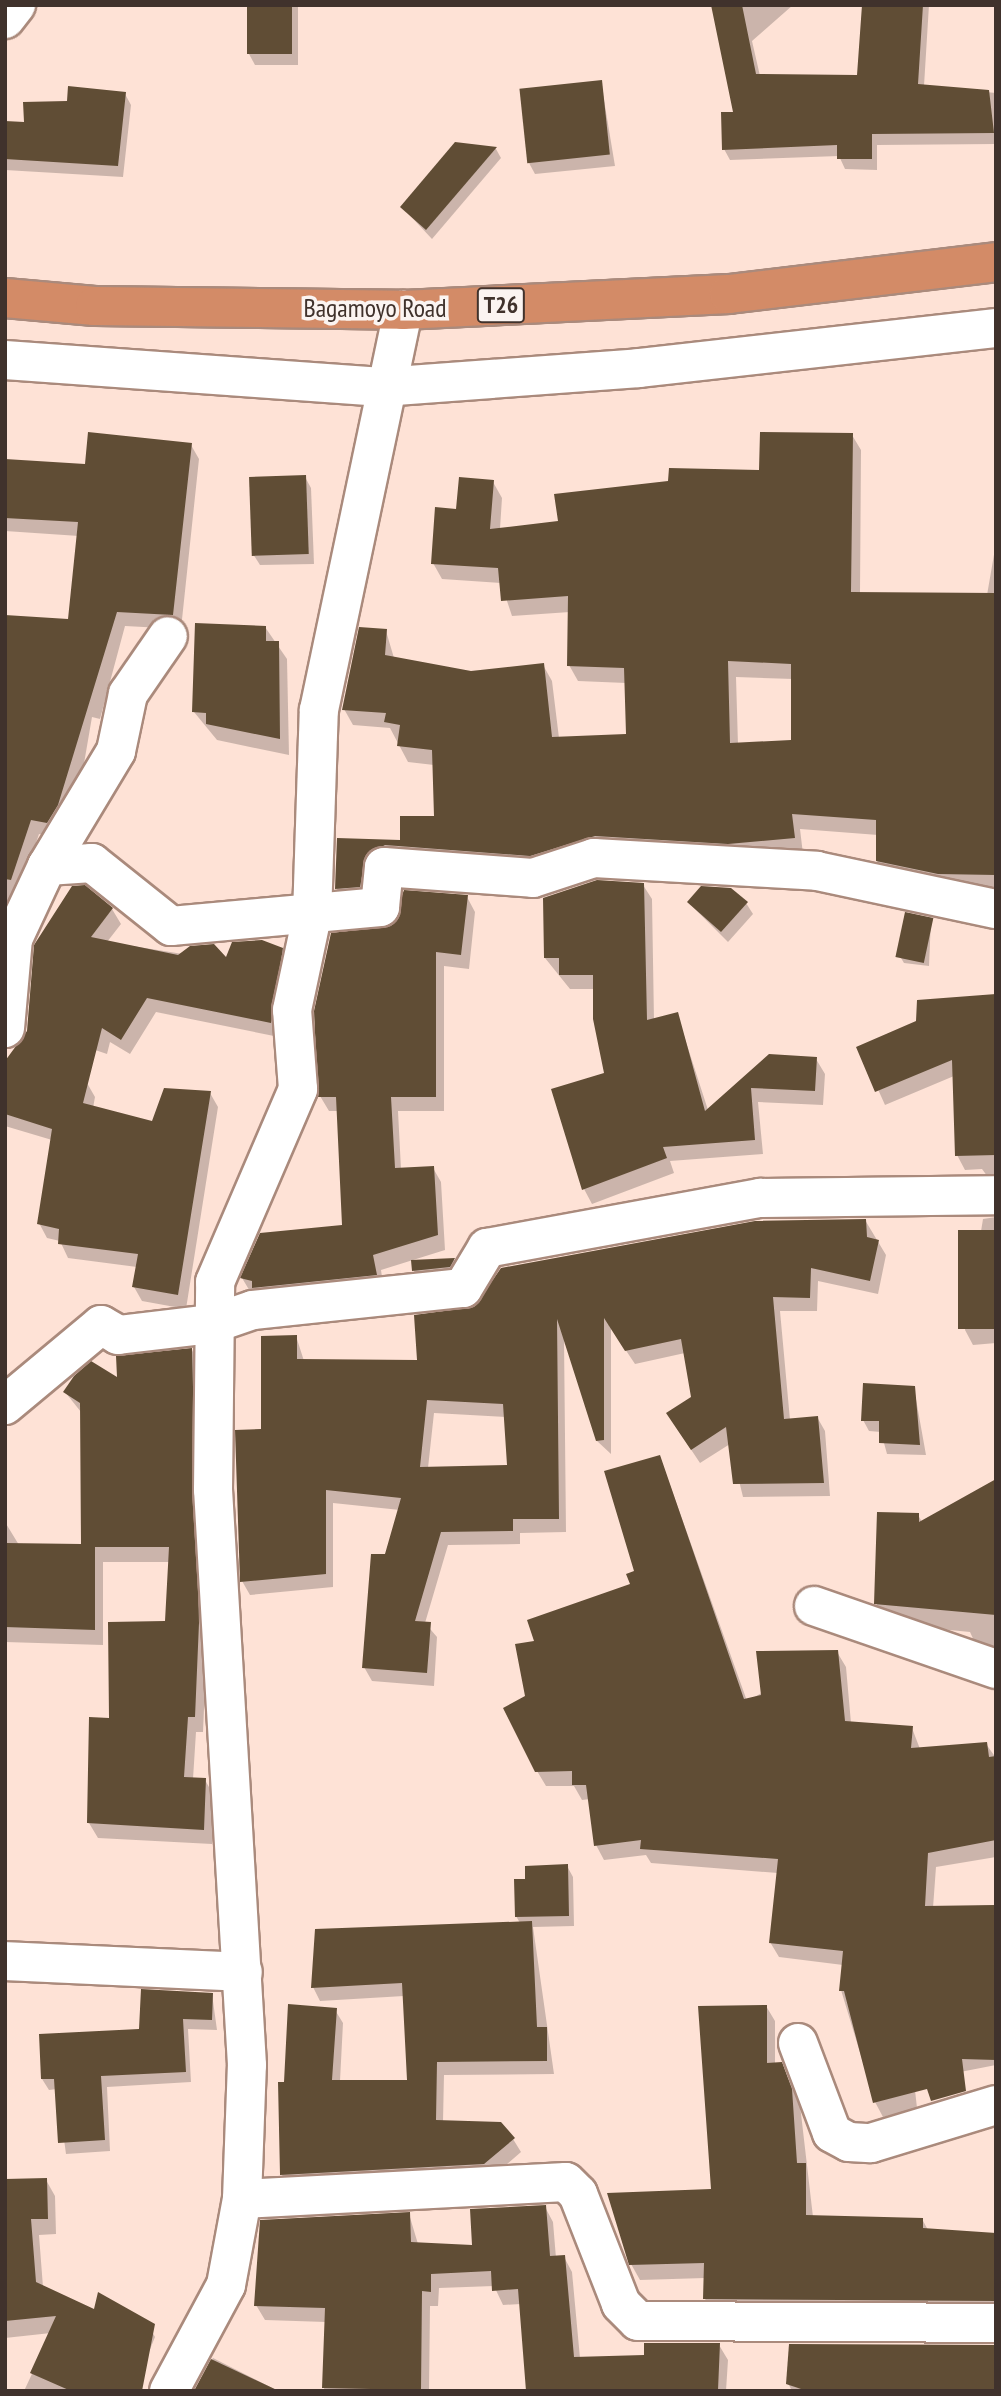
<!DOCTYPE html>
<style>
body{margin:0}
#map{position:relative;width:1001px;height:2396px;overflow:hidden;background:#fee2d6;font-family:"PT Sans Narrow",sans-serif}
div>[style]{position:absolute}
.shadow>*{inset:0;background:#0003}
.building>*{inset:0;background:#604d35;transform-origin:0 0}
.roads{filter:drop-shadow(2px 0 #aa8a7c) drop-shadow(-2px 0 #aa8a7c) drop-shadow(0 2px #aa8a7c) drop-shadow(0 -2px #aa8a7c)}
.street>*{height:38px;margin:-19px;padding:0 19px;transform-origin:19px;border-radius:19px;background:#fff}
.highway>*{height:38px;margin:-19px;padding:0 19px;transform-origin:19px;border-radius:19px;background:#d38b67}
span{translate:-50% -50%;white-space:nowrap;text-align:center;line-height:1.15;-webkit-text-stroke:7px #fbf4f1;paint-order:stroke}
.shield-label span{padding:2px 5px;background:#fbf4f1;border:2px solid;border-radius:5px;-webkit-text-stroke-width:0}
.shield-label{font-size:24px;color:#40322c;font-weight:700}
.street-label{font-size:26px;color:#40322c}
.frame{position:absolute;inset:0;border:7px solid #40322c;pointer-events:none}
</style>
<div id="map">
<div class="shadow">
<i style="clip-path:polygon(249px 5px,298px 5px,298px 65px,255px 65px,249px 54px)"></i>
<i style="clip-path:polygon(713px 5px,793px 5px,752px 41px,760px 76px,859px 77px,864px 5px,929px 5px,924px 86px,996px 93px,996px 144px,877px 145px,877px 170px,845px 169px,839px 156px,730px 160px,724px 149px,736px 114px)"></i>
<i style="clip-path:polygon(601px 82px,615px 166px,535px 174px,529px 163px)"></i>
<i style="clip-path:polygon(125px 94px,131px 105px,123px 177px,5px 170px,5px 123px,25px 124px,68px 103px)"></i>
<i style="clip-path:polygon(456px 144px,496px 149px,501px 158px,432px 239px,402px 207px)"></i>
<i style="clip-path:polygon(evenodd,852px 435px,861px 450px,860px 594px,987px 595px,996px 543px,996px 890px,887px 877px,877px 861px,878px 835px,800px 829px,803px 854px,540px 871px,394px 861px,368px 902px,346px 904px,337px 889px,338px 840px,401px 842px,435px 818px,434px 765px,408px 762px,390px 728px,353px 725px,344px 709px,386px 631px,394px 658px,471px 672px,543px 665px,552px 681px,559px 738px,628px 735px,626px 683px,578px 681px,569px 665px,570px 612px,512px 616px,501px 583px,442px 579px,433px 563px,458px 511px,493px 482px,502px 498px,500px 529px,559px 523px,761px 472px,852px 435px,736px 677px,793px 679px,793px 741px,738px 745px,736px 677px)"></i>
<i style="clip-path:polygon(191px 445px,199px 459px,181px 629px,125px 626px,100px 719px,92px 717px,81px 781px,74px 780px,55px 837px,39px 834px,5px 935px,5px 616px,69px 621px,79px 536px,5px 531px,5px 461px,86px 466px)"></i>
<i style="clip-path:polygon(305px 477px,311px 488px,314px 564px,260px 565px,253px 554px)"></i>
<i style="clip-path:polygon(265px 627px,287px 659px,289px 755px,217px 740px,194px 712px)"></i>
<i style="clip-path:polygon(643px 885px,652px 899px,654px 1020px,677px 1014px,708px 1110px,770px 1056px,816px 1059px,825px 1074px,823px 1105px,758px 1102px,763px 1154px,670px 1161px,674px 1173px,592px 1204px,584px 1189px,607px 1074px,595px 989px,570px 989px,545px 958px)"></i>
<i style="clip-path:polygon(467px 897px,475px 912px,469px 969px,444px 966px,444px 1111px,398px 1111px,401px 1169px,433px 1168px,441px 1182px,445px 1250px,381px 1270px,384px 1290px,251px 1293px,242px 1278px,344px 1227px,339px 1111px,329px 1111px,320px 1096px,392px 928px)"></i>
<i style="clip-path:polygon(689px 903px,746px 903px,753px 914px,728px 942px)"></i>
<i style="clip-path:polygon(112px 909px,121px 924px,107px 942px,227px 961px,282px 949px,291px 965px,279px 1037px,156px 1012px,130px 1054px,110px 1042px,107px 1054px,39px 1031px,30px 1016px)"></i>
<i style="clip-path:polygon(931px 919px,929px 966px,904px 963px,901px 958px)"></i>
<i style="clip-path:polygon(996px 996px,996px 1188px,982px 1169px,965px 1170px,957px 1155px,954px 1076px,885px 1105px,859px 1047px)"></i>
<i style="clip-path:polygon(5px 1064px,87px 1083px,95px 1097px,93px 1108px,153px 1123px,210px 1093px,218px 1107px,186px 1309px,142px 1301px,134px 1287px,137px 1267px,68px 1258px,60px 1241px,47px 1238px,39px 1223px,52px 1140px,5px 1126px)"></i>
<i style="clip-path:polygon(996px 1217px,996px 1343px,973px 1345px,965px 1330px,983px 1219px)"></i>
<i style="clip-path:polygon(evenodd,865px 1220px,886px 1255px,878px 1294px,818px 1281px,817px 1311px,780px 1311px,790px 1420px,817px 1417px,825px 1431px,830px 1496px,743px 1497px,730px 1444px,700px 1463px,676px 1427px,693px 1398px,685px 1353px,635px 1364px,611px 1328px,611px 1454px,597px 1441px,564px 1339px,566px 1532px,520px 1533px,520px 1544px,448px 1545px,425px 1623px,437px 1637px,434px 1686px,372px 1681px,364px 1667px,400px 1510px,333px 1503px,333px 1587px,250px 1595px,242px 1581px,237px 1431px,262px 1430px,296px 1336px,304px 1361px,419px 1362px,475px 1308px,865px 1220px,434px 1413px,506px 1417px,508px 1466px,428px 1468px,434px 1413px)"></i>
<i style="clip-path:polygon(455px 1260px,464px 1276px,423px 1287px,414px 1271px,413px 1262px)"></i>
<i style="clip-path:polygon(192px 1350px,200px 1366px,207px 1640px,203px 1732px,196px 1732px,193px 1779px,205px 1780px,214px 1796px,212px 1844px,98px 1838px,89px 1823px,111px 1720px,166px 1623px,170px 1562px,103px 1562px,103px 1645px,5px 1642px,5px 1522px,19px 1545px,83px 1546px,81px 1412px,65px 1392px,119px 1381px)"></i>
<i style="clip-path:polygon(914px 1388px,926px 1455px,887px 1454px,881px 1432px,869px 1431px,863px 1420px)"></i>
<i style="clip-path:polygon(660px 1457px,747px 1701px,837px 1652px,846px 1667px,851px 1723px,912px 1728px,920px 1749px,986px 1744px,996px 1758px,996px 1857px,936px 1867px,933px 1908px,996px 1905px,996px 2065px,914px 2081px,917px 2108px,883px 2117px,875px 2102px,841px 1990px,843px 1965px,779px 1957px,770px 1942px,778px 1873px,651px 1863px,646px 1855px,604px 1860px,596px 1845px,590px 1799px,582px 1800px,574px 1786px,546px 1786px,537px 1771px,527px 1697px,536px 1643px,632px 1585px)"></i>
<i style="clip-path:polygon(996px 1481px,996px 1661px,981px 1656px,970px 1632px,888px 1624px,876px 1603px,918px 1515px,922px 1522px)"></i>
<i style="clip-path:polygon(567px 1866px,573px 1877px,574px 1926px,533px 1927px,554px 2074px,444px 2075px,443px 2122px,513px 2139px,521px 2152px,492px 2177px,290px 2188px,282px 2175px,286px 2084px,335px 2010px,343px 2023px,340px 2081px,408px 2082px,404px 1996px,320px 2001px,313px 1987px,520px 1923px,516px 1916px,527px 1881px)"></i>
<i style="clip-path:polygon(212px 1994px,217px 2030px,188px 2029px,191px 2082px,107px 2087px,110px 2151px,66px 2154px,57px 2089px,49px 2090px,42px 2079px)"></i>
<i style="clip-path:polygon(766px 2006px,775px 2021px,775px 2064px,781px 2063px,800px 2105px,813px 2217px,922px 2219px,928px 2230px,996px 2235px,996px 2319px,713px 2314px,705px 2299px,705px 2278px,640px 2280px,631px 2264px,713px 2191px)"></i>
<i style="clip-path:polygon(46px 2180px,55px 2196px,56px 2234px,39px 2235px,43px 2287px,96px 2312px,146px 2321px,155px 2337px,133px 2391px,24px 2391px,51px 2333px,5px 2338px,5px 2181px)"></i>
<i style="clip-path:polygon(545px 2207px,553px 2222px,556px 2258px,564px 2257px,572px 2272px,580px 2358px,645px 2357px,719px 2345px,728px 2360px,726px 2391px,528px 2391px,521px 2304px,503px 2305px,494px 2286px,439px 2288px,438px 2306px,430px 2306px,429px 2391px,324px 2391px,326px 2322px,265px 2320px,256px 2305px,409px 2214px,418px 2244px,474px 2247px)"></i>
<i style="clip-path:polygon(213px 2358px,278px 2391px,194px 2391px)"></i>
<i style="clip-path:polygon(788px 2383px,795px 2387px,817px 2391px,792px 2391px)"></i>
</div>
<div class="building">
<i style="left:247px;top:5px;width:45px;height:49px"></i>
<i style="clip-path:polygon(711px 5px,742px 5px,756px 74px,857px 75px,862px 5px,923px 5px,918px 84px,989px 90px,994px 133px,872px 134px,872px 159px,837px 159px,837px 145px,722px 150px,721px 112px,733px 112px)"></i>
<i style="left:602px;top:80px;width:75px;height:83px;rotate:84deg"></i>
<i style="clip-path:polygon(68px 86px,126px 92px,118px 166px,5px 159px,5px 121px,24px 122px,23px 102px,67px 101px)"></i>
<i style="clip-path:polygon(455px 142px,497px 147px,426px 230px,400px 207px)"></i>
<i style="clip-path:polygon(88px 432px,192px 443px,173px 615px,117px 612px,58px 805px,47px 823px,31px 820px,11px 880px,5px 879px,5px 615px,68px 619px,78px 522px,5px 518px,5px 459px,85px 464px)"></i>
<i style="clip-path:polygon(evenodd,760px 432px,853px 433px,851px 592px,996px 593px,996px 875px,938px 874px,876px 861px,876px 820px,792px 814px,795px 838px,728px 844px,595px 836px,530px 856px,385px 845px,366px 855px,360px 887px,335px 889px,337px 838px,400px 840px,400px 816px,434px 816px,432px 750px,397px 746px,400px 725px,384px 722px,386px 713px,342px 710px,359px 627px,387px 629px,385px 655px,471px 671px,544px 663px,552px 737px,626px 734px,624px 668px,567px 666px,568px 596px,501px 601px,498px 568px,431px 564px,435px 507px,456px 509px,459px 477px,494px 480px,490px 529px,558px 521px,554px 494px,668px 481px,669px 468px,759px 470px,760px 432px,728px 661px,791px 664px,791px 740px,730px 743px,728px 661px)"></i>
<i style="left:306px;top:475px;width:79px;height:57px;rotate:88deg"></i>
<i style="clip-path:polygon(195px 623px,266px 626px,266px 641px,279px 641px,280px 739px,206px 724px,206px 713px,192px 712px)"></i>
<i style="clip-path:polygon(597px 880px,644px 883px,647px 1020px,678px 1012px,705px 1111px,769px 1054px,817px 1057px,815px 1091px,751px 1088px,755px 1140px,663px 1147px,667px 1158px,582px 1190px,551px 1089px,604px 1073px,593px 1019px,593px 975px,559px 975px,559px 958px,544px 958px,543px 898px)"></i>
<i style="clip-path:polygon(85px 885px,113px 908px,91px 937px,178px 955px,190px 946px,214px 944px,226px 957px,232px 942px,262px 940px,283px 948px,271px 1023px,147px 998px,121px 1040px,102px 1028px,83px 1103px,152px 1121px,164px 1088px,211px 1091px,178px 1295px,132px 1287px,138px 1254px,58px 1244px,59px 1229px,37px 1224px,52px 1129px,5px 1114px,5px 1061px,27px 1031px,34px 945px,72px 886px)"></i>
<i style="clip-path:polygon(701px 886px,731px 888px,748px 902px,721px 932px,687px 902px)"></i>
<i style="clip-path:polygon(404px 890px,468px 895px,461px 955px,436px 952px,436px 1097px,391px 1097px,395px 1168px,434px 1166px,438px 1235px,373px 1255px,377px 1275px,252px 1288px,252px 1281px,240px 1278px,260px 1233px,342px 1225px,336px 1097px,318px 1097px,314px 1011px,331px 933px,391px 926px)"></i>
<i style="left:905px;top:912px;width:29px;height:46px;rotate:12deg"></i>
<i style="clip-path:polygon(996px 994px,996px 1155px,955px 1156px,952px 1060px,875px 1092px,856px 1047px,916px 1021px,917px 1000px)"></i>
<i style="clip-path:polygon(evenodd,866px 1219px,867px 1237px,879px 1240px,870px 1281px,811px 1268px,810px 1298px,773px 1297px,784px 1419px,818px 1416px,824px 1483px,733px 1484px,726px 1427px,691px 1450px,666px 1413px,691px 1397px,681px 1339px,625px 1351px,604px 1318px,604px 1440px,596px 1441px,557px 1319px,559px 1519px,513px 1519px,513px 1531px,441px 1532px,415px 1621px,431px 1622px,427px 1673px,362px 1668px,371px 1554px,385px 1554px,401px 1498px,326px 1490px,326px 1574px,240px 1582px,235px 1430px,261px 1429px,261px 1336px,297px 1335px,297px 1359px,417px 1360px,414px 1315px,474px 1307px,501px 1268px,755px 1221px,866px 1219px,427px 1400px,503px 1404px,507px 1465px,420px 1467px,427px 1400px)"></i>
<i style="left:996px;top:1230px;width:99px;height:38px;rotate:90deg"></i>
<i style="clip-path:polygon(455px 1258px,450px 1267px,412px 1271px,411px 1260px)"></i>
<i style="clip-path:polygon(192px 1348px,199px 1623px,195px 1717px,188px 1717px,184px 1777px,206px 1778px,204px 1830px,87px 1823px,89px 1717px,109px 1718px,108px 1622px,165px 1621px,169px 1547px,95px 1547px,95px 1630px,5px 1627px,5px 1543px,81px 1544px,80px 1403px,63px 1392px,74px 1376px,91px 1361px,117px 1377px,116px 1356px)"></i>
<i style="clip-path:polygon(863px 1383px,915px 1386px,920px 1445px,879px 1443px,879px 1421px,861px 1421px)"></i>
<i style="clip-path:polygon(660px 1455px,744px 1699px,761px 1695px,756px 1651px,838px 1650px,845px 1721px,913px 1726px,911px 1748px,987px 1742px,989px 1757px,996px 1756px,996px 1840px,928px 1853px,925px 1906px,996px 1905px,996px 2060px,962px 2059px,966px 2091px,931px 2101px,927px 2089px,873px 2103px,844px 1991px,839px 1991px,843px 1951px,769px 1943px,778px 1859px,640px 1849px,641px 1840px,594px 1846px,586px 1785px,572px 1785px,572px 1771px,535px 1772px,503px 1708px,525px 1696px,515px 1644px,534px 1641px,527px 1620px,630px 1584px,626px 1574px,634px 1571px,604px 1471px)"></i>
<i style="clip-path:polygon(996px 1479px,996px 1615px,874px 1604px,877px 1512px,919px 1513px,919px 1522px)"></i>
<i style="clip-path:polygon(568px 1864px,569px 1916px,515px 1917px,514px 1879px,525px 1879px,525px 1866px)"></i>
<i style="clip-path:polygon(532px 1921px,537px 2027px,547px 2027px,547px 2061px,437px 2062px,436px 2120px,501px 2122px,515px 2138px,484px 2164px,280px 2175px,278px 2082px,284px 2082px,288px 2004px,337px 2008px,332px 2080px,407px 2080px,402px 1983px,311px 1988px,315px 1929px)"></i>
<i style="clip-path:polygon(141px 1989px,213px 1993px,212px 2020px,183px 2019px,186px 2072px,101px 2076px,105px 2140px,58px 2143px,54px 2079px,41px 2079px,39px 2034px,139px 2029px)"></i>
<i style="clip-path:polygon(767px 2005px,767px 2063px,782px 2062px,792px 2089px,797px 2163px,806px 2163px,806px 2215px,923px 2218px,923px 2228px,996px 2233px,996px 2301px,703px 2299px,704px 2263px,629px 2265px,607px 2193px,711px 2189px,698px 2006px)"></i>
<i style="clip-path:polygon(47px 2178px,48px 2219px,31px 2219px,36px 2282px,94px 2309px,98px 2292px,155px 2324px,142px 2391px,71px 2391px,30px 2373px,56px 2316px,5px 2321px,5px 2179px)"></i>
<i style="clip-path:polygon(546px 2205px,550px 2256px,565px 2255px,574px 2357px,644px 2355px,644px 2343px,720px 2343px,718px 2390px,526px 2391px,518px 2289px,492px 2291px,491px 2271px,431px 2274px,431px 2292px,422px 2291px,421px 2390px,322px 2388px,325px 2308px,254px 2306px,260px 2220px,410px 2212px,411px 2242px,472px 2245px,470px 2209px)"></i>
<i style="clip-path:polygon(789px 2344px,996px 2345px,996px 2391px,807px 2391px,786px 2384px)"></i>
<i style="clip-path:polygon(211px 2359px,279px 2391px,194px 2391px)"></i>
</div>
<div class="roads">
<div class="street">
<i style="left:5px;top:19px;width:18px;rotate:-52deg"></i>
<i style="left:5px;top:360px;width:378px;rotate:4.1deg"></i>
<i style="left:382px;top:387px;width:258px;rotate:-4.2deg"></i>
<i style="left:639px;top:368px;width:359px;rotate:-6.4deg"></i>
<i style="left:47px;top:866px;width:45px;rotate:-3.8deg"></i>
<i style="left:92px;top:863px;width:101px;rotate:38.6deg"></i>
<i style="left:171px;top:926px;width:210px;rotate:-5.2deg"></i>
<i style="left:380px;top:907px;width:40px;rotate:-84.3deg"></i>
<i style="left:384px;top:867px;width:149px;rotate:4.2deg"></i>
<i style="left:533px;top:878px;width:64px;rotate:-18.2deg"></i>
<i style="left:594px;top:858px;width:223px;rotate:3.3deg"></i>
<i style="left:817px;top:871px;width:183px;rotate:12deg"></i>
<i style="left:5px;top:1028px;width:89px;rotate:-84.9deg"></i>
<i style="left:13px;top:939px;width:81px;rotate:-65deg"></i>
<i style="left:47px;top:866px;width:134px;rotate:-59deg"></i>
<i style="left:116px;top:751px;width:58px;rotate:-78.1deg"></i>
<i style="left:128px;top:694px;width:70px;rotate:-55.4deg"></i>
<i style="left:5px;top:1405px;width:125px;rotate:-39.8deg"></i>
<i style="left:101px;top:1325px;width:20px;rotate:30deg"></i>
<i style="left:118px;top:1335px;width:95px;rotate:-6.7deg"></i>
<i style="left:212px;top:1324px;width:43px;rotate:-18.9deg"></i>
<i style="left:253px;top:1310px;width:211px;rotate:-6deg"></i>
<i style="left:463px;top:1288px;width:47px;rotate:-59deg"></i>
<i style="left:487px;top:1248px;width:278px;rotate:-10.4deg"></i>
<i style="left:760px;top:1198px;width:236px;rotate:-0.7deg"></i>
<i style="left:814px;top:1606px;width:193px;rotate:19.1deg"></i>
<i style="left:5px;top:1961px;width:238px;rotate:2.6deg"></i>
<i style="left:798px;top:2043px;width:96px;rotate:69.3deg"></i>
<i style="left:832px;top:2133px;width:19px;rotate:28deg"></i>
<i style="left:849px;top:2142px;width:22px;rotate:3deg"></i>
<i style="left:871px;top:2143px;width:131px;rotate:-16.9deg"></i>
<i style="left:242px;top:2199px;width:324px;rotate:-3deg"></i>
<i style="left:566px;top:2182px;width:17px;rotate:45deg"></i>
<i style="left:578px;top:2194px;width:118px;rotate:68.6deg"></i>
<i style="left:621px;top:2304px;width:24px;rotate:45deg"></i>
<i style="left:638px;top:2321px;width:358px;rotate:0.3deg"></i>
<i style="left:169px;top:2391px;width:120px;rotate:-61.7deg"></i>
<i style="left:226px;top:2285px;width:87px;rotate:-79.5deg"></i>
<i style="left:242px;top:2199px;width:134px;rotate:-87.9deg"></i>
<i style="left:247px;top:2065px;width:576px;rotate:-93.38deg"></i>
<i style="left:213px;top:1490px;width:208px;rotate:-89.4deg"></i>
<i style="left:215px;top:1282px;width:210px;rotate:-66.7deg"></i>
<i style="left:298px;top:1089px;width:79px;rotate:-94.3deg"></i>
<i style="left:292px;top:1010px;width:96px;rotate:-78deg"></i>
<i style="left:312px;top:916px;width:206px;rotate:-88.1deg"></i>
<i style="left:319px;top:710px;width:409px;rotate:-78.1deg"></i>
</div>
<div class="highway">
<i style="left:5px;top:298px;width:90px;rotate:5.1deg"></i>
<i style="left:95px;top:306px;width:308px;rotate:0.7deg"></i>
<i style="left:403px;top:310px;width:326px;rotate:-2.8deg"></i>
<i style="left:729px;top:294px;width:269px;rotate:-6.8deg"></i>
</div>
</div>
<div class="shield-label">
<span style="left:501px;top:305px">T26</span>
</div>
<div class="street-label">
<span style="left:375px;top:308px">Bagamoyo Road</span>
</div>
<div class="frame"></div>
</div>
